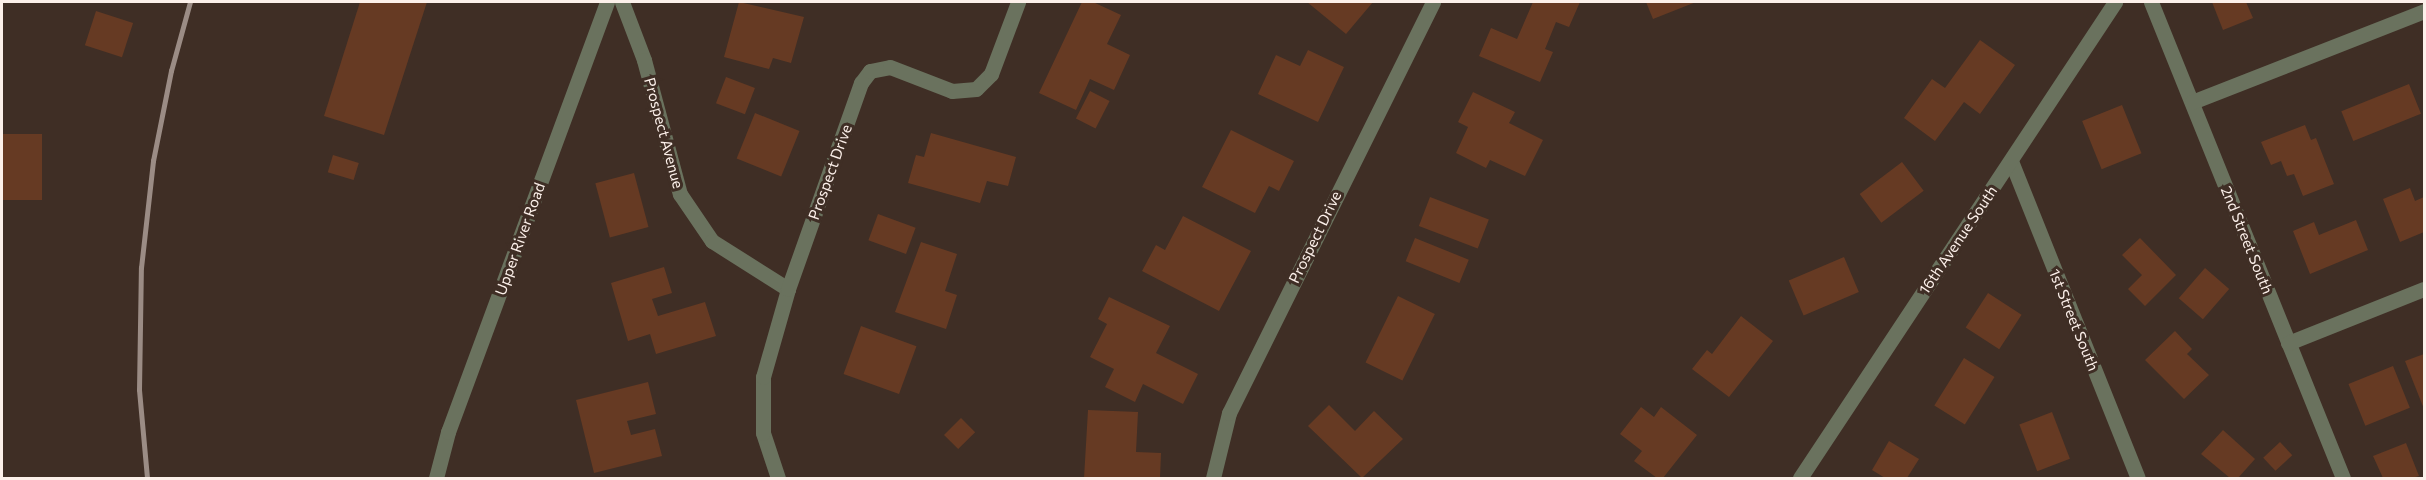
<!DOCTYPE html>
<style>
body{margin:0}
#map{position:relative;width:2426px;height:480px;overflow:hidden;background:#3f2e25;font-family:Commissioner,sans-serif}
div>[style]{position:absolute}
.building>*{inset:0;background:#663a23;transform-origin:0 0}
.minor>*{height:15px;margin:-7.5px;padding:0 7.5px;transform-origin:7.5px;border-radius:7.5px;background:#6a725e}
.rail>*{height:4.5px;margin:-2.25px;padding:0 2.25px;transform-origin:2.25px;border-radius:2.25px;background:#9b8c85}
span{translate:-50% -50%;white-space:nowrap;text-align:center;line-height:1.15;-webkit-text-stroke:6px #3f2e25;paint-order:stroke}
.street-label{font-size:15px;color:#fcf0ea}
.frame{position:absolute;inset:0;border:3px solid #fcf0ea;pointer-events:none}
</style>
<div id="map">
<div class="building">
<i style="clip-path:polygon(360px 2px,427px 2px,384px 135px,324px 116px)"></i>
<i style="clip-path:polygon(739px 2px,804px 17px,791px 63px,773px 58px,769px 69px,724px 57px)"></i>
<i style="clip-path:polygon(1082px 2px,1093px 2px,1121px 15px,1107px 44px,1130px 55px,1114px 90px,1090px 79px,1076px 110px,1039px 93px)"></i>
<i style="clip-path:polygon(1307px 2px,1373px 2px,1346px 34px)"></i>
<i style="clip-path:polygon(1533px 2px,1580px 2px,1569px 27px,1556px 22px,1545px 49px,1553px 52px,1540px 82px,1479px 56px,1491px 28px,1517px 39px)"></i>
<i style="clip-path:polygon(1646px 2px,1696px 2px,1653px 19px)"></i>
<i style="clip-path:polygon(2212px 2px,2246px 2px,2253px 18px,2223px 30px)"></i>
<i style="left:96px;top:11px;width:39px;height:36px;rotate:18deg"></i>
<i style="clip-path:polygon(1980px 40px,2015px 65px,1980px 114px,1964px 102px,1935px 141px,1904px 118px,1932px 79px,1945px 88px)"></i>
<i style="clip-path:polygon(1308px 50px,1344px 67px,1318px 122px,1258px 94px,1276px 55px,1300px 66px)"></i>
<i style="left:726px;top:77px;width:31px;height:28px;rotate:21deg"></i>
<i style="left:2409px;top:84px;width:32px;height:73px;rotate:68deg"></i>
<i style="left:1090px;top:91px;width:22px;height:31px;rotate:27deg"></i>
<i style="clip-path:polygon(1473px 92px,1515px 112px,1509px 123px,1543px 140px,1525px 176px,1490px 160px,1486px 168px,1456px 153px,1468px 127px,1458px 122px)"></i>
<i style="left:2122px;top:105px;width:52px;height:43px;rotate:68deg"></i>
<i style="left:755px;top:113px;width:48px;height:49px;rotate:22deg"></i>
<i style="clip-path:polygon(2305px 125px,2311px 140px,2316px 138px,2334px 184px,2303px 196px,2294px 174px,2287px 176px,2281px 161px,2271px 165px,2261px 142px)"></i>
<i style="clip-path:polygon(1231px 130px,1294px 161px,1279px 191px,1269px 186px,1255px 213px,1202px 187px)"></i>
<i style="clip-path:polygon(931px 133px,1016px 157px,1008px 186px,987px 181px,980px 203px,908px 183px,916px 155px,924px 157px)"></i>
<i style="left:2px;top:134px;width:40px;height:66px"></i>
<i style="left:333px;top:155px;width:27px;height:18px;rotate:17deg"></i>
<i style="left:1902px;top:162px;width:36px;height:53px;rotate:53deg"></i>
<i style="left:634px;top:173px;width:56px;height:40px;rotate:75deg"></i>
<i style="clip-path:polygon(2410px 188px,2415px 201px,2424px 197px,2424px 232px,2400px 242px,2383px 199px)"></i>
<i style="left:1430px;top:197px;width:63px;height:31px;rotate:21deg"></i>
<i style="left:878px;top:214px;width:40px;height:28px;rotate:20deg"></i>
<i style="clip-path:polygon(1183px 216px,1251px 251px,1219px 311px,1142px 271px,1156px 245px,1165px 250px)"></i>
<i style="clip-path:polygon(2356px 220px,2368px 250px,2310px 274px,2293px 231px,2314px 222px,2319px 235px)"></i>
<i style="left:1415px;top:238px;width:58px;height:25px;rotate:22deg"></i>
<i style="clip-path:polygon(2140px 238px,2176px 275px,2145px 306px,2128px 289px,2142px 275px,2122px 255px)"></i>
<i style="clip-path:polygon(921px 242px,957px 254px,945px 291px,957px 295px,946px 329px,895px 312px)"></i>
<i style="left:1844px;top:257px;width:38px;height:60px;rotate:67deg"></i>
<i style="clip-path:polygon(664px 267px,672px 293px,652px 299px,658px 316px,705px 302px,716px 336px,656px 354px,650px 334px,628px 341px,611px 283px)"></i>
<i style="left:2205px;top:268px;width:32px;height:40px;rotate:41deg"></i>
<i style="left:1988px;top:293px;width:40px;height:41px;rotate:33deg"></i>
<i style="left:1398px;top:296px;width:41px;height:74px;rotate:26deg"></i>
<i style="clip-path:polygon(1109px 297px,1170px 326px,1156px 353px,1198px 374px,1183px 404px,1143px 384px,1135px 402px,1105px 387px,1114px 369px,1090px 357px,1107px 324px,1098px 319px)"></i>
<i style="clip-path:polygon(1741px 316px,1773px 341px,1729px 397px,1692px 369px,1707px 350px,1712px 354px)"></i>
<i style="left:861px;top:326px;width:59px;height:51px;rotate:20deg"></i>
<i style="clip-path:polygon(2175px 331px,2192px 349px,2187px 354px,2209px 375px,2184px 399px,2145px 360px)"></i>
<i style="clip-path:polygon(2424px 354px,2424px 409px,2405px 361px)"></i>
<i style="left:1964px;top:358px;width:36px;height:56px;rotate:32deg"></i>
<i style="left:2393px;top:366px;width:45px;height:48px;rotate:68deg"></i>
<i style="clip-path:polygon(648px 382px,656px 414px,627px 421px,631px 435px,655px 429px,662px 456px,594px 473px,576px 400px)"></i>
<i style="clip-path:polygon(1329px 405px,1355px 431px,1374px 411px,1403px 439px,1362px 478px,1308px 426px)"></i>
<i style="clip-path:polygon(1641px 407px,1654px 417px,1661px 407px,1697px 435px,1663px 478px,1657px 478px,1634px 461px,1642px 451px,1620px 434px)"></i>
<i style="clip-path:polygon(1088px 410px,1138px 412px,1136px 452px,1161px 453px,1160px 478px,1084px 478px)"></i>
<i style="left:2052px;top:412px;width:50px;height:35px;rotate:69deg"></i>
<i style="left:961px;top:418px;width:20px;height:24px;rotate:45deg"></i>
<i style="clip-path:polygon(2223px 430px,2255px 459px,2238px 478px,2230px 478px,2201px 454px)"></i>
<i style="clip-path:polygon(1889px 441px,1919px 459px,1907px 478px,1885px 478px,1872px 470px)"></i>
<i style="left:2280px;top:442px;width:18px;height:23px;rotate:47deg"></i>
<i style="clip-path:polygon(2406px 443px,2419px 476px,2412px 478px,2383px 478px,2373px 456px)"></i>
</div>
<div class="minor">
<i style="left:622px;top:2px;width:62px;rotate:69.2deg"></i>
<i style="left:644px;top:60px;width:139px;rotate:75deg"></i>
<i style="left:680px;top:194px;width:57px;rotate:55.8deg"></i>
<i style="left:712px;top:241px;width:90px;rotate:32.3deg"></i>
<i style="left:2151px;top:2px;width:513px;rotate:68.03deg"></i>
<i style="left:2192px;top:102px;width:249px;rotate:-21.4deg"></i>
<i style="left:2011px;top:161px;width:341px;rotate:68.2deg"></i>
<i style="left:2288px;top:343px;width:146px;rotate:-21.7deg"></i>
<i style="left:436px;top:478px;width:48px;rotate:-75.4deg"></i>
<i style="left:448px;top:432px;width:458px;rotate:-69.7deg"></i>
<i style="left:778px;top:478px;width:47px;rotate:-108.4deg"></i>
<i style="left:763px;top:433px;width:56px;rotate:-90deg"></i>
<i style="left:763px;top:377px;width:91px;rotate:-74.1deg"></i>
<i style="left:788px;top:289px;width:219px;rotate:-70.5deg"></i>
<i style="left:861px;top:83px;width:15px;rotate:-53deg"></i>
<i style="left:870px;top:71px;width:20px;rotate:-11deg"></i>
<i style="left:890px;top:67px;width:66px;rotate:21.2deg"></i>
<i style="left:952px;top:91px;width:24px;rotate:-5deg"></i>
<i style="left:976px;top:89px;width:21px;rotate:-45deg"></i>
<i style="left:991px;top:74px;width:77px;rotate:-69.4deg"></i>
<i style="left:1213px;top:478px;width:67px;rotate:-76.2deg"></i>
<i style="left:1229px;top:413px;width:459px;rotate:-63.6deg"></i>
<i style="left:1800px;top:478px;width:571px;rotate:-56.5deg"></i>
</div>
<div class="rail">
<i style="left:147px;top:478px;width:88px;rotate:-95.2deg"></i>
<i style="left:139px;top:390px;width:122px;rotate:-89.1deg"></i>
<i style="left:141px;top:268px;width:108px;rotate:-83.6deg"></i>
<i style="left:153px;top:161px;width:92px;rotate:-78.7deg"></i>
<i style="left:171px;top:71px;width:72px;rotate:-74.6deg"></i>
</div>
<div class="street-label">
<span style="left:664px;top:133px;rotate:75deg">Prospect Avenue</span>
<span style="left:830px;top:172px;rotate:-70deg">Prospect Drive</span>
<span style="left:1315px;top:237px;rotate:-64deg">Prospect Drive</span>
<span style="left:520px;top:239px;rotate:-70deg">Upper River Road</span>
<span style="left:1958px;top:240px;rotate:-56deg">16th Avenue South</span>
<span style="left:2247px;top:240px;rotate:68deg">2nd Street South</span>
<span style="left:2074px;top:320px;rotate:68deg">1st Street South</span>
</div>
<div class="frame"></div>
</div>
